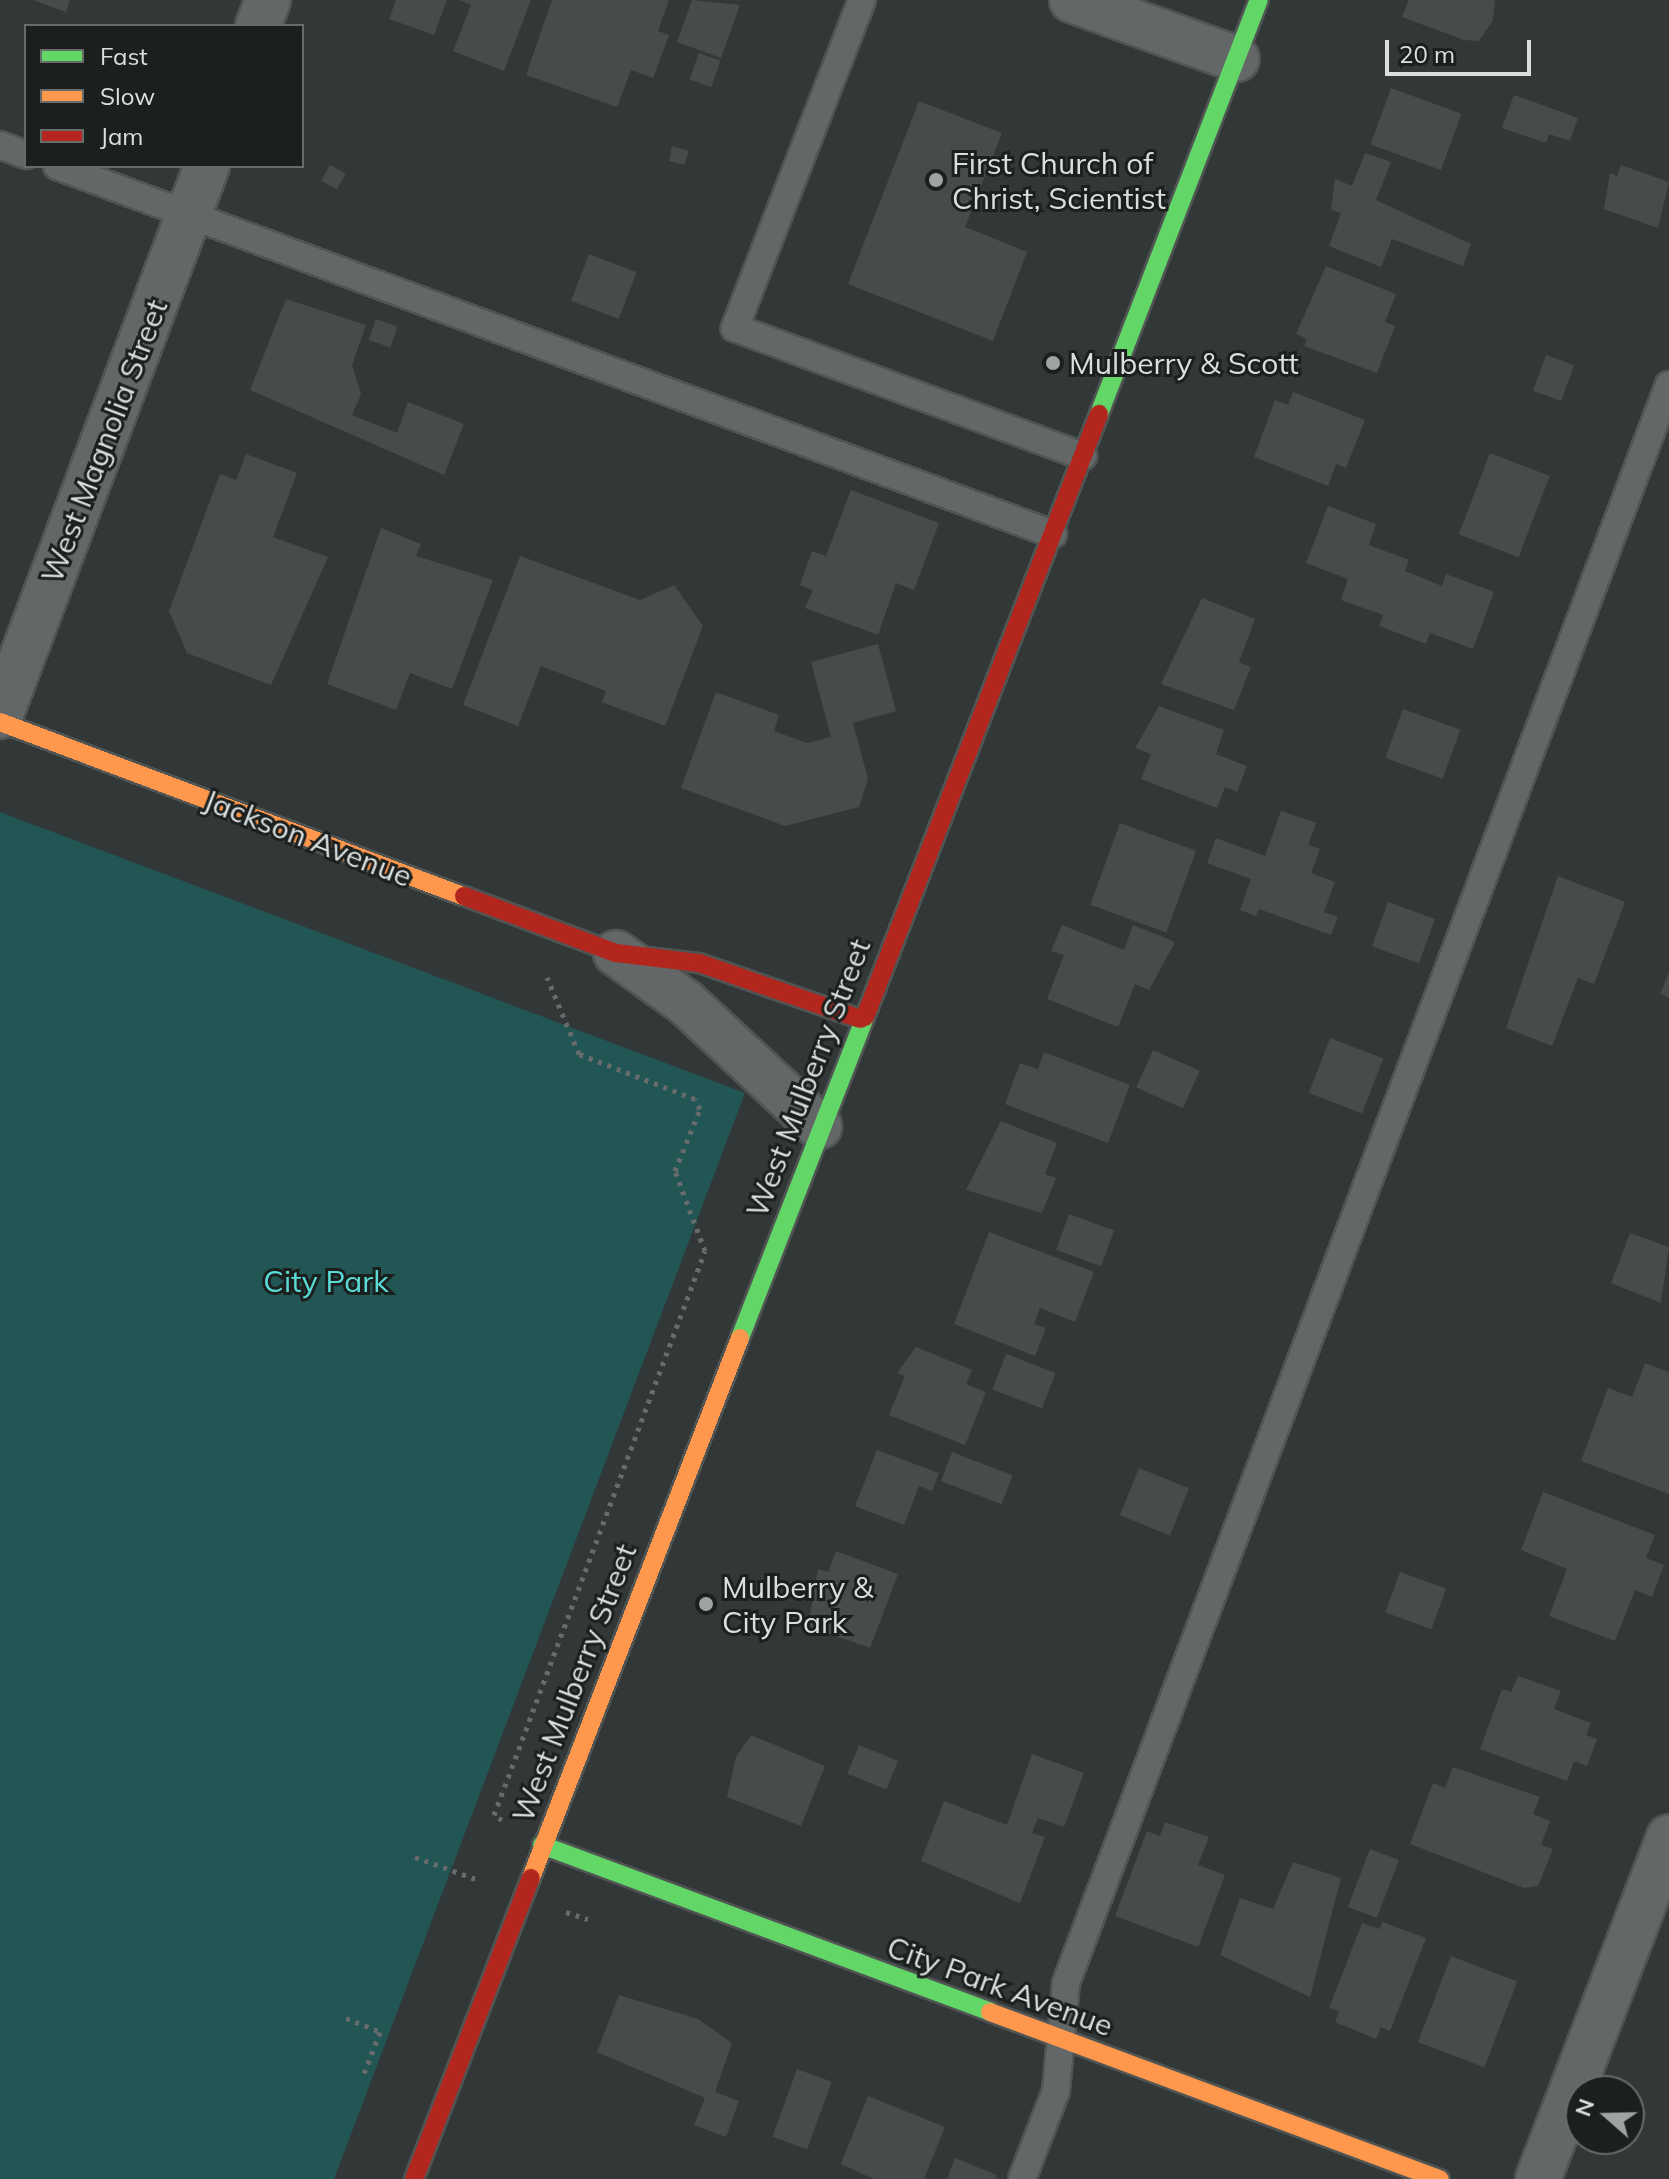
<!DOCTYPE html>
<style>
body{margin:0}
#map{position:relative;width:1669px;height:2179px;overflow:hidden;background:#323737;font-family:Mulish,sans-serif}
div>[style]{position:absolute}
.green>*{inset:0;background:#225654}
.building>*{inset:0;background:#474b4b;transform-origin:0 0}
.path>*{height:5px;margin-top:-2.5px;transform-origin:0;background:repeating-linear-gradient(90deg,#686b6b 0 4px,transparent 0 10px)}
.roads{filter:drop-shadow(2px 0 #505554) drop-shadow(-2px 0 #505554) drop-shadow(0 2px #505554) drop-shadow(0 -2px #505554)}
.lane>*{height:26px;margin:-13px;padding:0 13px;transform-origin:13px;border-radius:13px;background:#636767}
.street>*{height:44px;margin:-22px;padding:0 22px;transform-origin:22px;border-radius:22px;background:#636767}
.fast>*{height:18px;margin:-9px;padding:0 9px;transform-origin:9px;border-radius:9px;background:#63d668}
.slow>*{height:18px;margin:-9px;padding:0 9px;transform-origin:9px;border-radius:9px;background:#ff974d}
.jam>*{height:18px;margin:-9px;padding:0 9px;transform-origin:9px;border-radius:9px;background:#b3261e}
.dots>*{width:22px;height:22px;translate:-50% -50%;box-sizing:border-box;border:4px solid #1b201f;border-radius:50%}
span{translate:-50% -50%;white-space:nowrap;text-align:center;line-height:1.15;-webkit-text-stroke:6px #1b201f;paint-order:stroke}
.poi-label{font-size:30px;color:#d8dfde}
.left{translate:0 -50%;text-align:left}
.street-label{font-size:30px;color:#d8dfde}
.park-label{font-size:30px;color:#5adbd5}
.legend{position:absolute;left:24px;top:24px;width:280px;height:144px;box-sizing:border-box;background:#1b201f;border:2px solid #676c6b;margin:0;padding:10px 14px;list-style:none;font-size:24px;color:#d8dfde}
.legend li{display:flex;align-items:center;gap:16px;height:40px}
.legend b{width:40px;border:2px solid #676c6b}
.north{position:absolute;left:1565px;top:2075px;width:80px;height:80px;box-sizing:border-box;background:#1b201f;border:2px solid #676c6b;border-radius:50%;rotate:290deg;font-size:22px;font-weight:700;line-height:32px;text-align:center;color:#d8dfde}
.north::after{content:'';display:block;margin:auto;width:28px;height:36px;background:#9ea4a4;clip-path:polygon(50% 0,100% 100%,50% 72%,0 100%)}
.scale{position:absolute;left:1385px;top:40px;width:146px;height:36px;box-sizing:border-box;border:4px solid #d8dfde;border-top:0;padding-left:10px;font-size:24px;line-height:28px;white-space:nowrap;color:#d8dfde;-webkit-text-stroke:6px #1b201f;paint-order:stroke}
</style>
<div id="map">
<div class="green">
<i style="clip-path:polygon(0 812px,745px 1093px,334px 2179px,0 2179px)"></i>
</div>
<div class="building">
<i style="clip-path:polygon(33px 0,70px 0,66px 12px)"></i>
<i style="clip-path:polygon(396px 0,447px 0,434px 35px,389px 19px)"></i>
<i style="clip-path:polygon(459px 0,531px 0,504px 71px,453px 51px,471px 5px)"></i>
<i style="clip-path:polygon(552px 0,669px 0,658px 31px,669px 35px,653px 78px,631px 70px,617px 107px,526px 75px)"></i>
<i style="clip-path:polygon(692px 0,740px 5px,721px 58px,677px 42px)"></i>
<i style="clip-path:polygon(1409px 0,1495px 0,1493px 20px,1479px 41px,1464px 40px,1402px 17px)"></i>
<i style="left:699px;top:53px;width:23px;height:28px;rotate:20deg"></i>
<i style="left:1391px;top:88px;width:75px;height:60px;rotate:20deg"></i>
<i style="clip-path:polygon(1514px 95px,1578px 118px,1570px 141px,1549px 134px,1546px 143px,1502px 128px)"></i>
<i style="clip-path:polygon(919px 101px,1002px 133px,965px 227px,1027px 252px,993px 341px,848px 284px)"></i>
<i style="clip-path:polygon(672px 146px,689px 151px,684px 165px,669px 161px)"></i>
<i style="clip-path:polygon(1365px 153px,1391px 162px,1376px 200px,1471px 244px,1463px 266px,1392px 239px,1381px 267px,1329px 246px,1341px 213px,1331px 210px,1335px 179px,1352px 186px)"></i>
<i style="left:330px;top:165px;width:18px;height:18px;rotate:29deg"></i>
<i style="clip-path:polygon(1621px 165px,1669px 182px,1658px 228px,1604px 209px,1610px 173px,1617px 176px)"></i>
<i style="left:589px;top:254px;width:51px;height:50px;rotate:21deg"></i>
<i style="clip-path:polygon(1326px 266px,1396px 294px,1385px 322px,1395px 326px,1377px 373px,1304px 346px,1307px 339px,1296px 334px)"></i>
<i style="clip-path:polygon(286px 299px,366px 325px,352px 365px,361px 394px,352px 415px,397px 433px,408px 402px,464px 424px,444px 475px,250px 390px)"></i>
<i style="left:376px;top:319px;width:23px;height:22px;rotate:20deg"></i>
<i style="left:1546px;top:355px;width:30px;height:38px;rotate:20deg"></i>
<i style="clip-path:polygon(1293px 392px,1365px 420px,1346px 468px,1336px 464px,1328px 486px,1254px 457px,1275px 400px,1288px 405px)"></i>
<i style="left:1490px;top:453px;width:64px;height:87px;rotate:21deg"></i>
<i style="clip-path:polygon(246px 454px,297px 473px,273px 537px,328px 557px,271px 685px,187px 653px,169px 611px,220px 474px,236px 480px)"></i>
<i style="clip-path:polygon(851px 490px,939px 523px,914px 590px,896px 583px,878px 635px,805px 608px,813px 590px,800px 585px,812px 551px,826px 556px)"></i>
<i style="clip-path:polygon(1328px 506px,1376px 524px,1369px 545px,1409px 560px,1405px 571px,1442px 586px,1446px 574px,1494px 592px,1473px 649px,1430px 633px,1426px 644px,1379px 626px,1383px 615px,1341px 600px,1348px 579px,1306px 563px)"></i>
<i style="clip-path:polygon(381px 528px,421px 544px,416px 556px,493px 580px,452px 689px,410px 673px,396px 710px,327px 684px)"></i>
<i style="clip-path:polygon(520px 556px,640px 600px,674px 585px,703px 626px,665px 726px,602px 702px,606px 691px,541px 666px,518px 726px,463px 705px)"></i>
<i style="clip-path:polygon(1202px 598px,1255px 619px,1239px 662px,1251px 667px,1234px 710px,1161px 684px)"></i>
<i style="clip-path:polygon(878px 644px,896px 711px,853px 723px,868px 779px,859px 807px,785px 826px,681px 788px,716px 692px,779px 715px,774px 731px,807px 743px,831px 737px,811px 662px)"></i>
<i style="clip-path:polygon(1159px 706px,1224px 730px,1216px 754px,1247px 766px,1237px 792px,1225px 787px,1217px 808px,1141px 779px,1151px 754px,1135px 748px)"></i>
<i style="left:1403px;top:709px;width:61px;height:52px;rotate:20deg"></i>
<i style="clip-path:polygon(1281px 811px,1316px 823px,1308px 845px,1320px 849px,1311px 873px,1335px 882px,1324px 912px,1338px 917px,1331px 935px,1259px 909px,1256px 916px,1240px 910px,1251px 879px,1207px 863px,1216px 838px,1265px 856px)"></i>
<i style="left:1120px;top:823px;width:81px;height:87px;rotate:20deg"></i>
<i style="clip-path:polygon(1558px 876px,1625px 902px,1594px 984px,1578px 978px,1552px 1046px,1506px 1028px)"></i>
<i style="left:1388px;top:902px;width:50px;height:47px;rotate:20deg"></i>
<i style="clip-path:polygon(1062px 925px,1124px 950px,1133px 925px,1175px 942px,1149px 990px,1135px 984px,1118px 1027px,1047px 999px,1064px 955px,1051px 951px)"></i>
<i style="clip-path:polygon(1669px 972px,1669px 998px,1660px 994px)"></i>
<i style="left:1330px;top:1038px;width:57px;height:59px;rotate:21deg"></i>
<i style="left:1153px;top:1050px;width:51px;height:41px;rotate:24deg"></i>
<i style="clip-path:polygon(1044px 1052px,1130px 1085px,1108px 1143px,1005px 1104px,1020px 1063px,1038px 1069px)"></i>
<i style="clip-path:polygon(1001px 1121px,1057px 1143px,1045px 1174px,1056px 1178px,1042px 1213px,966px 1190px)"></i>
<i style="left:1069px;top:1214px;width:48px;height:38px;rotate:20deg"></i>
<i style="clip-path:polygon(989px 1232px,1094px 1272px,1075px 1322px,1040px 1308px,1034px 1324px,1046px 1328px,1035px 1356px,954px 1324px)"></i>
<i style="clip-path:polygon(1630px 1233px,1669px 1247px,1661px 1303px,1611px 1283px)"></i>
<i style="clip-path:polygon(916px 1347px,972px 1370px,966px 1384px,986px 1392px,965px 1445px,889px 1415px,905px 1376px,897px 1373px)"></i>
<i style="left:1006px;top:1354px;width:53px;height:38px;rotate:21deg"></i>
<i style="clip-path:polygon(1645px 1363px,1669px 1372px,1669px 1494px,1581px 1461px,1608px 1388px,1632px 1397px)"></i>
<i style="clip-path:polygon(877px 1450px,939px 1473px,932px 1491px,919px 1486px,904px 1525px,855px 1506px)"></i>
<i style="left:952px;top:1452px;width:65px;height:31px;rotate:21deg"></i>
<i style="left:1139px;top:1468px;width:54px;height:51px;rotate:22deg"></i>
<i style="clip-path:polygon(1543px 1492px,1655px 1535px,1646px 1558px,1664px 1565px,1652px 1597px,1635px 1590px,1615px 1641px,1549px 1616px,1567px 1569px,1521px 1550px)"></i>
<i style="clip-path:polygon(836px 1551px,898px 1574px,870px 1648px,808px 1626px,818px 1569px,828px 1572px)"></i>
<i style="left:1400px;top:1572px;width:49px;height:43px;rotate:20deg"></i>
<i style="clip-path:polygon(1518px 1676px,1561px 1691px,1554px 1709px,1591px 1723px,1586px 1735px,1597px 1739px,1587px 1766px,1574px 1761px,1567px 1781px,1480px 1749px,1502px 1689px,1511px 1692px)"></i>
<i style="clip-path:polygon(751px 1735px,825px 1766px,801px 1826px,727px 1797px,736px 1757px)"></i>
<i style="left:859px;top:1745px;width:42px;height:31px;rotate:22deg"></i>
<i style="clip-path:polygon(1032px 1754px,1084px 1773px,1064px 1827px,1038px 1818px,1032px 1833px,1045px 1837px,1020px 1903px,921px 1861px,944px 1801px,1007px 1825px)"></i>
<i style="clip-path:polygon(1453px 1767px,1540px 1797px,1533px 1814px,1550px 1821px,1541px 1845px,1553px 1849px,1538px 1886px,1524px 1888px,1410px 1844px,1433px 1783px,1445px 1788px)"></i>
<i style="clip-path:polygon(1165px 1822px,1209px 1837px,1198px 1865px,1225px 1875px,1198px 1947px,1115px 1916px,1147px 1831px,1160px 1836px)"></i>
<i style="left:1370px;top:1849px;width:31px;height:62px;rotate:21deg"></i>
<i style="clip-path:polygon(1293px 1862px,1341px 1878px,1310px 1997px,1220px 1955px,1240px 1898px,1273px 1909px)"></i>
<i style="clip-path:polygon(1382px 1922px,1426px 1938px,1390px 2031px,1381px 2027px,1376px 2039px,1335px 2022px,1339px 2011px,1329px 2008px,1362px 1923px,1380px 1929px)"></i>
<i style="left:1451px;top:1956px;width:71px;height:92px;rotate:21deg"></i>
<i style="clip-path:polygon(619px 1995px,698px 2019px,732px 2043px,715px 2092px,739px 2101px,726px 2137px,694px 2125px,705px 2098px,597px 2052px)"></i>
<i style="left:797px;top:2069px;width:37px;height:72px;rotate:20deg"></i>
<i style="clip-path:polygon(868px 2096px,945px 2127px,924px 2179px,874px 2179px,841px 2164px)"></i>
<i style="clip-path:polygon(955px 2158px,997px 2175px,996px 2179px,947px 2179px)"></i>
</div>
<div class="path">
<i style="left:502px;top:1820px;width:9px;rotate:-148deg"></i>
<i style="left:494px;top:1815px;width:602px;rotate:-69.49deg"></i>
<i style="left:705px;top:1251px;width:85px;rotate:-110.6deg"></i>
<i style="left:675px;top:1171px;width:67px;rotate:-68deg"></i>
<i style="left:700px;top:1109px;width:11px;rotate:-117deg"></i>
<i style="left:695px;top:1099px;width:124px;rotate:-158.8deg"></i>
<i style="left:579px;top:1054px;width:83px;rotate:-112.6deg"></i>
<i style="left:415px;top:1857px;width:70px;rotate:20deg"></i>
<i style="left:566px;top:1912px;width:23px;rotate:18deg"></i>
<i style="left:346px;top:2018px;width:37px;rotate:22deg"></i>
<i style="left:380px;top:2032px;width:50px;rotate:111deg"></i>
</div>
<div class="roads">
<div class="lane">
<i style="left:862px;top:0;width:352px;rotate:111.2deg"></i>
<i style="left:735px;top:328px;width:371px;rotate:20.2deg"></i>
<i style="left:0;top:145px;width:28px;rotate:21deg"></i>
<i style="left:57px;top:166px;width:1062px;rotate:20.28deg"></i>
<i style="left:1022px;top:2179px;width:94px;rotate:-68.9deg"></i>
<i style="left:1056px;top:2091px;width:108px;rotate:-84.7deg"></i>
<i style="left:1066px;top:1983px;width:1708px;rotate:-69.33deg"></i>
</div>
<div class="street">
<i style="left:1072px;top:0;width:175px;rotate:19.7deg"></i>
<i style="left:258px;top:26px;width:28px;rotate:-69deg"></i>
<i style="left:0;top:716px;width:588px;rotate:-69.38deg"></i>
<i style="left:616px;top:953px;width:85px;rotate:35.4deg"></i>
<i style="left:685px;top:1002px;width:183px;rotate:42.8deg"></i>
<i style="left:1538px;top:2179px;width:366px;rotate:-69deg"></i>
</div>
<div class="fast">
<i style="left:1099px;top:414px;width:444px;rotate:-68.9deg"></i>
<i style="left:740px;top:1338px;width:344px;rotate:-68.7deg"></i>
<i style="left:542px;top:1845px;width:478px;rotate:20.4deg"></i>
</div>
<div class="slow">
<i style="left:0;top:722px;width:496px;rotate:20.6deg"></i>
<i style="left:531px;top:1878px;width:579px;rotate:-68.84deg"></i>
<i style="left:990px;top:2012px;width:480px;rotate:20.4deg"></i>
</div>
<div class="jam">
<i style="left:464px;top:896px;width:162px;rotate:20.6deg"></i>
<i style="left:616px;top:953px;width:84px;rotate:6.9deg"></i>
<i style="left:699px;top:963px;width:171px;rotate:19.1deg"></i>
<i style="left:865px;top:1017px;width:647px;rotate:-68.79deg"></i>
<i style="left:414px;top:2179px;width:323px;rotate:-68.8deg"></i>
</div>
</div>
<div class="dots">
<i style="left:936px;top:180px;background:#9ea4a4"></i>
<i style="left:1053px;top:363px;background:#9ea4a4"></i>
<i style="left:706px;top:1604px;background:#9ea4a4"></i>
</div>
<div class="poi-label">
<span class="left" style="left:952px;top:180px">First Church of<br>Christ, Scientist</span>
<span class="left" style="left:1069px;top:363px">Mulberry &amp; Scott</span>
<span class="left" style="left:722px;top:1604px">Mulberry &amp;<br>City Park</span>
</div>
<div class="street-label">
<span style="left:104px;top:441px;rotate:-69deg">West Magnolia Street</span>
<span style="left:308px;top:838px;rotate:21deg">Jackson Avenue</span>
<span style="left:808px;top:1078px;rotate:-69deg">West Mulberry Street</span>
<span style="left:574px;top:1683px;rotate:-69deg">West Mulberry Street</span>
<span style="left:1000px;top:1986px;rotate:20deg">City Park Avenue</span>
</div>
<div class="park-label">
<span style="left:326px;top:1281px">City Park</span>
</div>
<ul class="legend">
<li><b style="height:10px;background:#63d668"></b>Fast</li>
<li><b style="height:10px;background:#ff974d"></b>Slow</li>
<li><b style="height:10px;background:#b3261e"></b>Jam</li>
</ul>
<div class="north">N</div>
<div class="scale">20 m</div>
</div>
